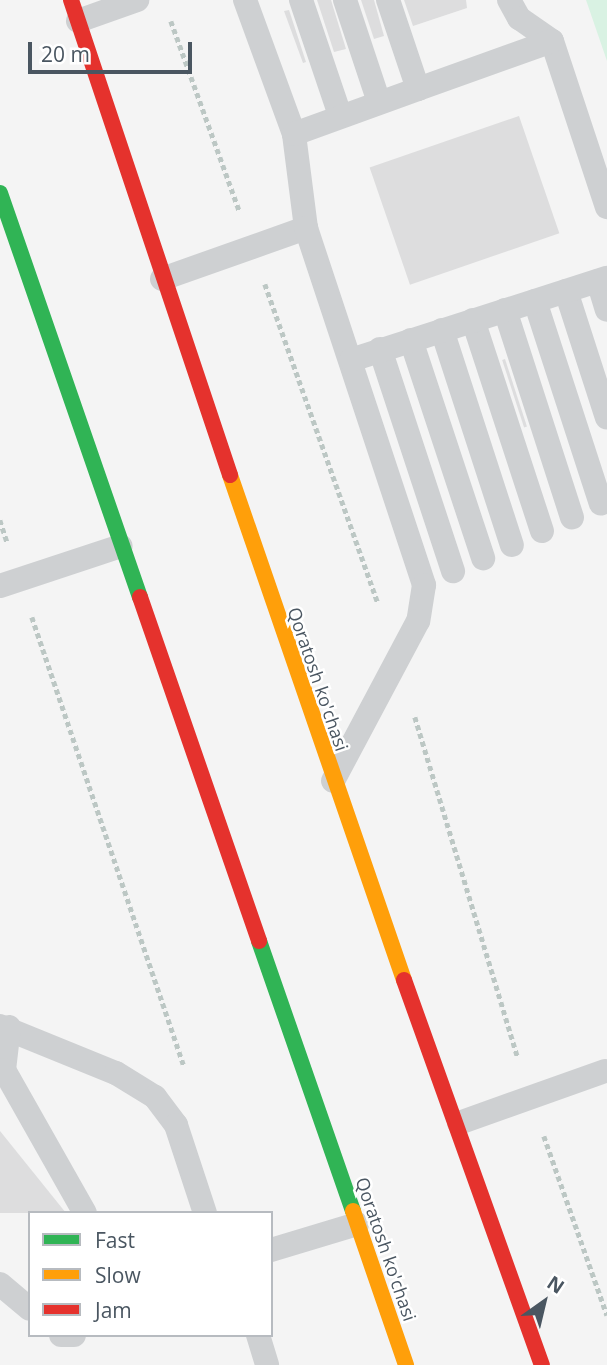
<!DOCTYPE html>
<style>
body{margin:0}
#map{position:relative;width:607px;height:1365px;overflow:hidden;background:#f4f4f4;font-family:"Open Sans",sans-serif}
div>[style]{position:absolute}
.green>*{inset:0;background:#d9f2e3}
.building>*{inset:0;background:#ddddde;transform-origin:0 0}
.path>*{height:4.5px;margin-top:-2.25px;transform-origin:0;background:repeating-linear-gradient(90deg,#bcc7c4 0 5px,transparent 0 8.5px)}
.lane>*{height:24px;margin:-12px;padding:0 12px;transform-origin:12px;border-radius:12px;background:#ced0d2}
.fast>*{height:16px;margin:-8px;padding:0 8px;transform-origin:8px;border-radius:8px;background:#30b455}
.slow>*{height:16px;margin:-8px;padding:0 8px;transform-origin:8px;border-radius:8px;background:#ff9f0a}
.jam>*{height:16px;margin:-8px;padding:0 8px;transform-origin:8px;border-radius:8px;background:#e5322d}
span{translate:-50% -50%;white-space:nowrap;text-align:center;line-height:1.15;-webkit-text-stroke:5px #fff;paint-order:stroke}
.street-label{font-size:18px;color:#4a5661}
.legend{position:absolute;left:28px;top:1211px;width:245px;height:126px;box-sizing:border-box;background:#fff;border:2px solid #b7bbc0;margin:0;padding:9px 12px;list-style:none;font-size:21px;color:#4a5661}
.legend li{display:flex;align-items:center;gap:14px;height:35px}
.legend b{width:35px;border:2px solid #b7bbc0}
.north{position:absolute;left:509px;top:1267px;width:70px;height:70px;-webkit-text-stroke:5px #fff;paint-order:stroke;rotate:34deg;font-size:19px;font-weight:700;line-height:28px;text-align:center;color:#4a5661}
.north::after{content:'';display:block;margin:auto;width:24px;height:32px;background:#4a5661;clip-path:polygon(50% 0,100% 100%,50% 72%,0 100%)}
.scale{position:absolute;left:28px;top:42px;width:164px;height:32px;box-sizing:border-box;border:4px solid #4a5661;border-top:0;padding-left:9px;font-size:21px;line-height:24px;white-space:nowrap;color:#4a5661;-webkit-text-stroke:5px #fff;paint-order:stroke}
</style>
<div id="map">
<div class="green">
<i style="clip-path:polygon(586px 0,607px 0,607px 61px)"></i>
</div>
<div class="building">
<i style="clip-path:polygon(317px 0,331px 0,346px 49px,334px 52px)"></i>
<i style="clip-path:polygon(361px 0,374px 0,384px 36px,374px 39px)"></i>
<i style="clip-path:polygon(404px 0,466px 0,467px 8px,413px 26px)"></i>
<i style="clip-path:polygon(289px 10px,306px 62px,303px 63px,284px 11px)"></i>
<i style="left:519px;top:116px;width:124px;height:158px;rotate:71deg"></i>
<i style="left:505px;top:359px;width:71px;height:3px;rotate:72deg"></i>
<i style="clip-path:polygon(0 1131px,66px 1213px,0 1213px)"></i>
</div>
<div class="path">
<i style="left:171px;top:21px;width:201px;rotate:70.2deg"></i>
<i style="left:265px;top:284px;width:338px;rotate:70.5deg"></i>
<i style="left:0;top:520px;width:23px;rotate:72deg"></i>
<i style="left:32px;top:617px;width:474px;rotate:71.3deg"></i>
<i style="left:415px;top:717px;width:356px;rotate:73.2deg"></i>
<i style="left:544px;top:1136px;width:190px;rotate:70.6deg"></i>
</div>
<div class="lane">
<i style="left:245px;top:0;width:143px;rotate:69.9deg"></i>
<i style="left:301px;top:0;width:121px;rotate:71.3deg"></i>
<i style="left:345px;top:0;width:108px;rotate:71.6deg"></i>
<i style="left:509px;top:0;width:21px;rotate:61deg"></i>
<i style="left:519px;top:18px;width:40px;rotate:34.9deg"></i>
<i style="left:552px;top:41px;width:175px;rotate:71.7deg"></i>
<i style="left:78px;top:21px;width:63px;rotate:-19.6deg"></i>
<i style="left:418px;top:89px;width:142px;rotate:-19.7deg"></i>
<i style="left:306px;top:228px;width:95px;rotate:-97.3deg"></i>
<i style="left:294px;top:134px;width:132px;rotate:-19.9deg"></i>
<i style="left:418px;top:89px;width:94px;rotate:-108.6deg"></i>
<i style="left:162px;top:279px;width:153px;rotate:-19.5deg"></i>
<i style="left:306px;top:228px;width:376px;rotate:71.7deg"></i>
<i style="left:424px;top:585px;width:36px;rotate:99deg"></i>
<i style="left:418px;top:621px;width:181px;rotate:118deg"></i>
<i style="left:598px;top:281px;width:30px;rotate:73deg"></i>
<i style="left:566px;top:291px;width:133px;rotate:72.1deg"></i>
<i style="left:535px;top:301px;width:213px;rotate:72deg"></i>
<i style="left:505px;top:310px;width:218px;rotate:72.1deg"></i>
<i style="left:473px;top:320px;width:222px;rotate:71.9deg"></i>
<i style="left:442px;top:330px;width:226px;rotate:72deg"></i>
<i style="left:411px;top:340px;width:230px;rotate:71.7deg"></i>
<i style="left:380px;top:349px;width:234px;rotate:71.8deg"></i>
<i style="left:351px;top:360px;width:269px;rotate:-17.8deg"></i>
<i style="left:0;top:586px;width:127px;rotate:-18.3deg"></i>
<i style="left:0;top:1026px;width:125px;rotate:22.1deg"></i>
<i style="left:116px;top:1073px;width:46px;rotate:31.6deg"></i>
<i style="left:155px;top:1097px;width:35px;rotate:53deg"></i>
<i style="left:176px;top:1125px;width:93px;rotate:71.8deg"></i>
<i style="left:9px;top:1027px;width:43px;rotate:96.6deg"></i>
<i style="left:4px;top:1070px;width:164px;rotate:60.5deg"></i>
<i style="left:459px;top:1123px;width:155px;rotate:-19.6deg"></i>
<i style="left:271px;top:1250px;width:90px;rotate:-16.8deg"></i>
<i style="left:0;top:1284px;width:39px;rotate:40deg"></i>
<i style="left:61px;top:1335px;width:13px"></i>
<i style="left:258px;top:1335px;width:31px;rotate:73deg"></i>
</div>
<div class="fast">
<i style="left:0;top:193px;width:428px;rotate:70.9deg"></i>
<i style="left:259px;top:941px;width:286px;rotate:70.8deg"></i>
</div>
<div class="slow">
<i style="left:230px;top:475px;width:534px;rotate:70.99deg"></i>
<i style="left:353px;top:1211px;width:163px;rotate:71deg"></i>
</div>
<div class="jam">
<i style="left:71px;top:0;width:501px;rotate:71.49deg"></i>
<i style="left:140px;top:597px;width:364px;rotate:70.9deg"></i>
<i style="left:404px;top:980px;width:409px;rotate:70.3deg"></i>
</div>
<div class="street-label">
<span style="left:318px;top:679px;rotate:71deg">Qoratosh ko'chasi</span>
<span style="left:386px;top:1249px;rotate:71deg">Qoratosh ko'chasi</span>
</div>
<ul class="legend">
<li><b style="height:9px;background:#30b455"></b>Fast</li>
<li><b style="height:9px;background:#ff9f0a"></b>Slow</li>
<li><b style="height:9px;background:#e5322d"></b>Jam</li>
</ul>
<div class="north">N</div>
<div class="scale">20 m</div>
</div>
